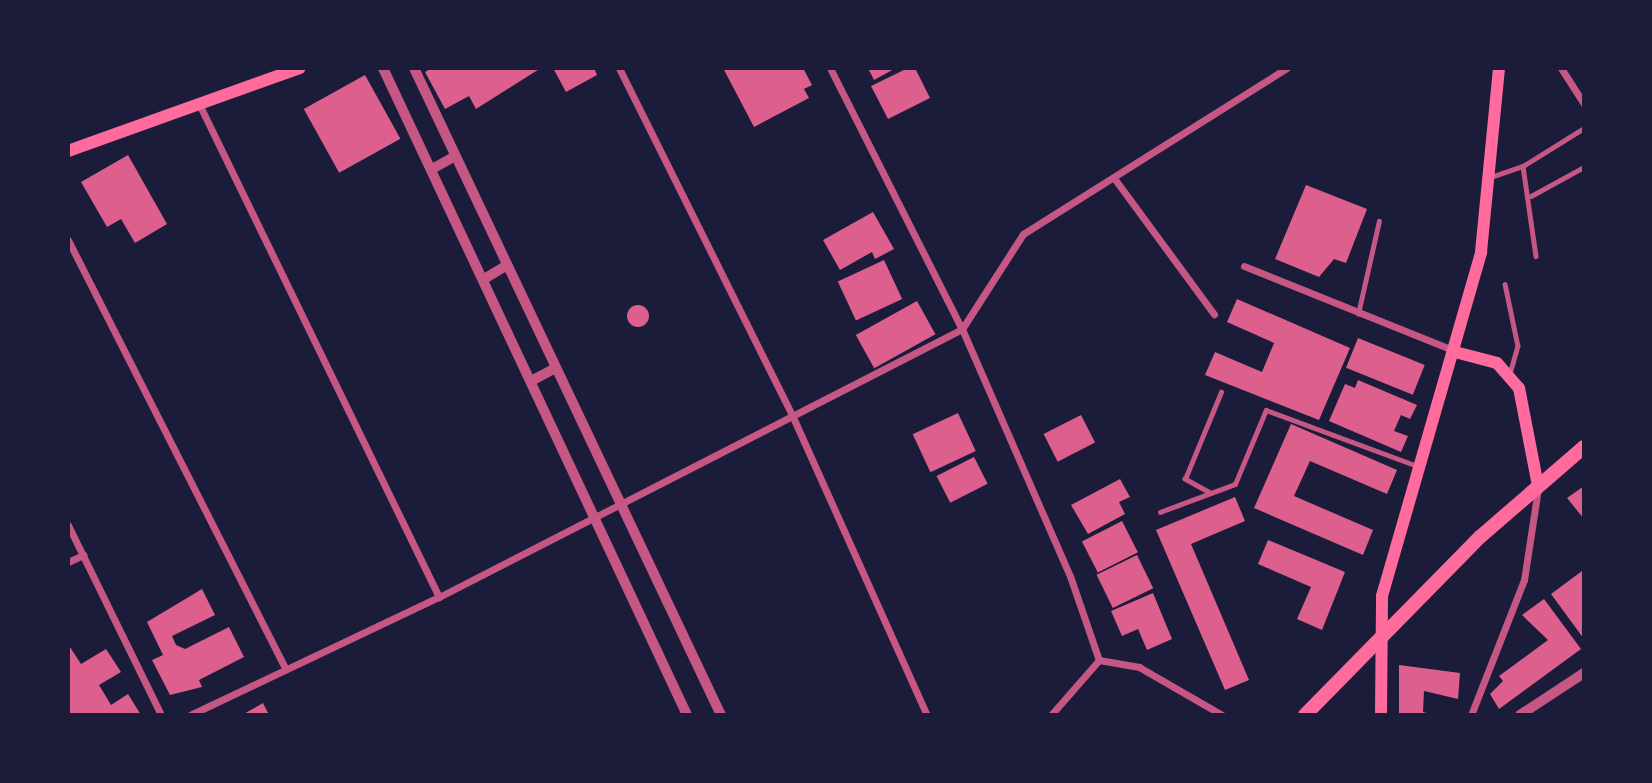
<!DOCTYPE html>
<style>
body{margin:0}
#map{position:relative;width:1652px;height:783px;overflow:hidden;background:#1b1b3a;font-family:Barlow,sans-serif}
div>[style]{position:absolute}
.building>*{inset:0;background:#dd5f8e;transform-origin:0 0}
.round{border-radius:50%}
.service>*{height:4.5px;margin:-2.25px;padding:0 2.25px;transform-origin:2.25px;border-radius:2.25px;background:#c65784}
.minor>*{height:7px;margin:-3.5px;padding:0 3.5px;transform-origin:3.5px;border-radius:3.5px;background:#c65784}
.tertiary>*{height:10px;margin:-5px;padding:0 5px;transform-origin:5px;border-radius:5px;background:#c65784}
.secondary>*{height:12px;margin:-6px;padding:0 6px;transform-origin:6px;border-radius:6px;background:#ff6b9d}
.primary>*{height:14px;margin:-7px;padding:0 7px;transform-origin:7px;border-radius:7px;background:#ff6b9d}
span{translate:-50% -50%;white-space:nowrap;text-align:center;line-height:1.15;-webkit-text-stroke:5px #1b1b3a;paint-order:stroke}
.frame{position:absolute;inset:0;border:70px solid #1b1b3a;pointer-events:none}
</style>
<div id="map">
<div class="building">
<i style="clip-path:polygon(432px 68px,541px 68px,476px 109px,469px 96px,445px 109px,425px 72px)"></i>
<i style="clip-path:polygon(553px 68px,594px 68px,597px 75px,566px 92px)"></i>
<i style="clip-path:polygon(723px 68px,803px 68px,812px 85px,804px 89px,809px 98px,754px 127px)"></i>
<i style="clip-path:polygon(868px 68px,896px 68px,874px 80px)"></i>
<i style="clip-path:polygon(908px 68px,915px 68px,930px 98px,888px 119px,871px 86px)"></i>
<i style="left:365px;top:75px;width:73px;height:70px;rotate:61deg"></i>
<i style="clip-path:polygon(128px 155px,167px 224px,135px 243px,121px 219px,107px 227px,81px 182px)"></i>
<i style="clip-path:polygon(1306px 185px,1367px 209px,1346px 263px,1334px 259px,1319px 277px,1275px 259px)"></i>
<i style="clip-path:polygon(873px 212px,894px 249px,875px 259px,872px 252px,840px 270px,823px 240px)"></i>
<i style="left:884px;top:260px;width:43px;height:51px;rotate:65deg"></i>
<i style="clip-path:polygon(1237px 299px,1350px 348px,1319px 420px,1205px 375px,1215px 352px,1262px 372px,1274px 343px,1227px 322px)"></i>
<i style="left:917px;top:301px;width:38px;height:70px;rotate:61deg"></i>
<i class="round" style="left:627px;top:305px;width:22px;height:22px"></i>
<i style="left:1358px;top:338px;width:72px;height:32px;rotate:22deg"></i>
<i style="clip-path:polygon(1358px 380px,1417px 405px,1410px 419px,1401px 415px,1394px 431px,1408px 436px,1401px 452px,1329px 421px,1345px 384px,1355px 388px)"></i>
<i style="left:958px;top:413px;width:42px;height:50px;rotate:65deg"></i>
<i style="left:1081px;top:415px;width:31px;height:42px;rotate:63deg"></i>
<i style="clip-path:polygon(1291px 424px,1397px 470px,1387px 494px,1310px 461px,1294px 496px,1373px 530px,1363px 555px,1254px 508px)"></i>
<i style="left:974px;top:457px;width:30px;height:42px;rotate:63deg"></i>
<i style="clip-path:polygon(1120px 479px,1130px 497px,1119px 502px,1125px 514px,1088px 534px,1071px 505px)"></i>
<i style="clip-path:polygon(1584px 486px,1584px 519px,1567px 498px)"></i>
<i style="clip-path:polygon(1235px 497px,1245px 521px,1191px 544px,1249px 680px,1225px 690px,1156px 530px)"></i>
<i style="left:1122px;top:521px;width:35px;height:45px;rotate:63deg"></i>
<i style="clip-path:polygon(1268px 540px,1345px 572px,1322px 630px,1297px 619px,1311px 587px,1258px 564px)"></i>
<i style="left:1137px;top:555px;width:37px;height:45px;rotate:64deg"></i>
<i style="clip-path:polygon(1582px 571px,1584px 573px,1584px 639px,1551px 594px)"></i>
<i style="clip-path:polygon(202px 589px,215px 615px,172px 636px,176px 645px,185px 649px,229px 627px,244px 657px,199px 680px,202px 687px,170px 695px,152px 660px,163px 655px,147px 622px)"></i>
<i style="clip-path:polygon(1153px 593px,1172px 639px,1147px 650px,1138px 629px,1122px 636px,1111px 611px)"></i>
<i style="clip-path:polygon(1544px 599px,1581px 649px,1499px 709px,1490px 694px,1503px 681px,1499px 676px,1548px 640px,1522px 615px)"></i>
<i style="clip-path:polygon(68px 644px,81px 664px,106px 649px,121px 672px,99px 685px,111px 705px,128px 694px,141px 715px,68px 715px)"></i>
<i style="clip-path:polygon(1399px 665px,1460px 673px,1458px 699px,1424px 691px,1423px 712px,1434px 715px,1399px 715px)"></i>
<i style="clip-path:polygon(263px 703px,269px 715px,242px 715px)"></i>
</div>
<div class="service">
<i style="left:1523px;top:166px;width:72px;rotate:-31.9deg"></i>
<i style="left:1494px;top:176px;width:31px;rotate:-19deg"></i>
<i style="left:1523px;top:166px;width:91px;rotate:81.8deg"></i>
<i style="left:1531px;top:196px;width:60px;rotate:-28.7deg"></i>
<i style="left:1505px;top:284px;width:63px;rotate:78.2deg"></i>
<i style="left:1518px;top:346px;width:29px;rotate:106deg"></i>
<i style="left:1358px;top:314px;width:95px;rotate:-77.3deg"></i>
<i style="left:1210px;top:493px;width:29px;rotate:-151deg"></i>
<i style="left:1185px;top:479px;width:94px;rotate:-67.5deg"></i>
<i style="left:1160px;top:512px;width:80px;rotate:-20.5deg"></i>
<i style="left:1235px;top:484px;width:80px;rotate:-67.3deg"></i>
<i style="left:1266px;top:410px;width:161px;rotate:20.3deg"></i>
</div>
<div class="minor">
<i style="left:619px;top:68px;width:388px;rotate:63.5deg"></i>
<i style="left:792px;top:415px;width:329px;rotate:65.8deg"></i>
<i style="left:830px;top:68px;width:292px;rotate:63.2deg"></i>
<i style="left:962px;top:329px;width:270px;rotate:66.4deg"></i>
<i style="left:1070px;top:576px;width:89px;rotate:71deg"></i>
<i style="left:1099px;top:660px;width:41px;rotate:9.9deg"></i>
<i style="left:1139px;top:667px;width:96px;rotate:30deg"></i>
<i style="left:1561px;top:68px;width:43px;rotate:57.4deg"></i>
<i style="left:201px;top:108px;width:544px;rotate:64.05deg"></i>
<i style="left:1114px;top:178px;width:169px;rotate:53.7deg"></i>
<i style="left:68px;top:240px;width:480px;rotate:63.1deg"></i>
<i style="left:1244px;top:266px;width:227px;rotate:21.9deg"></i>
<i style="left:68px;top:525px;width:212px;rotate:63.9deg"></i>
<i style="left:68px;top:562px;width:17px;rotate:-25deg"></i>
<i style="left:190px;top:715px;width:276px;rotate:-25.4deg"></i>
<i style="left:439px;top:597px;width:588px;rotate:-27.13deg"></i>
<i style="left:962px;top:329px;width:113px;rotate:-57.3deg"></i>
<i style="left:1023px;top:234px;width:312px;rotate:-32.2deg"></i>
<i style="left:1051px;top:715px;width:73px;rotate:-48.9deg"></i>
<i style="left:1471px;top:715px;width:145px;rotate:-68.6deg"></i>
<i style="left:1524px;top:580px;width:92px;rotate:-81.3deg"></i>
</div>
<div class="tertiary">
<i style="left:383px;top:68px;width:715px;rotate:64.83deg"></i>
<i style="left:414px;top:68px;width:716px;rotate:64.62deg"></i>
<i style="left:432px;top:169px;width:26px;rotate:-29deg"></i>
<i style="left:484px;top:279px;width:26px;rotate:-31deg"></i>
<i style="left:531px;top:381px;width:26px;rotate:-28deg"></i>
<i style="left:1520px;top:715px;width:77px;rotate:-33.3deg"></i>
</div>
<div class="secondary">
<i style="left:68px;top:151px;width:246px;rotate:-19.7deg"></i>
<i style="left:1455px;top:352px;width:43px;rotate:14.7deg"></i>
<i style="left:1497px;top:363px;width:33px;rotate:49deg"></i>
<i style="left:1519px;top:388px;width:100px;rotate:79deg"></i>
<i style="left:1381px;top:715px;width:119px;rotate:-89.5deg"></i>
<i style="left:1382px;top:596px;width:358px;rotate:-73.9deg"></i>
<i style="left:1481px;top:252px;width:185px;rotate:-84.4deg"></i>
</div>
<div class="primary">
<i style="left:1305px;top:715px;width:250px;rotate:-45.5deg"></i>
<i style="left:1480px;top:537px;width:138px;rotate:-40.9deg"></i>
</div>
<div class="frame"></div>
</div>
